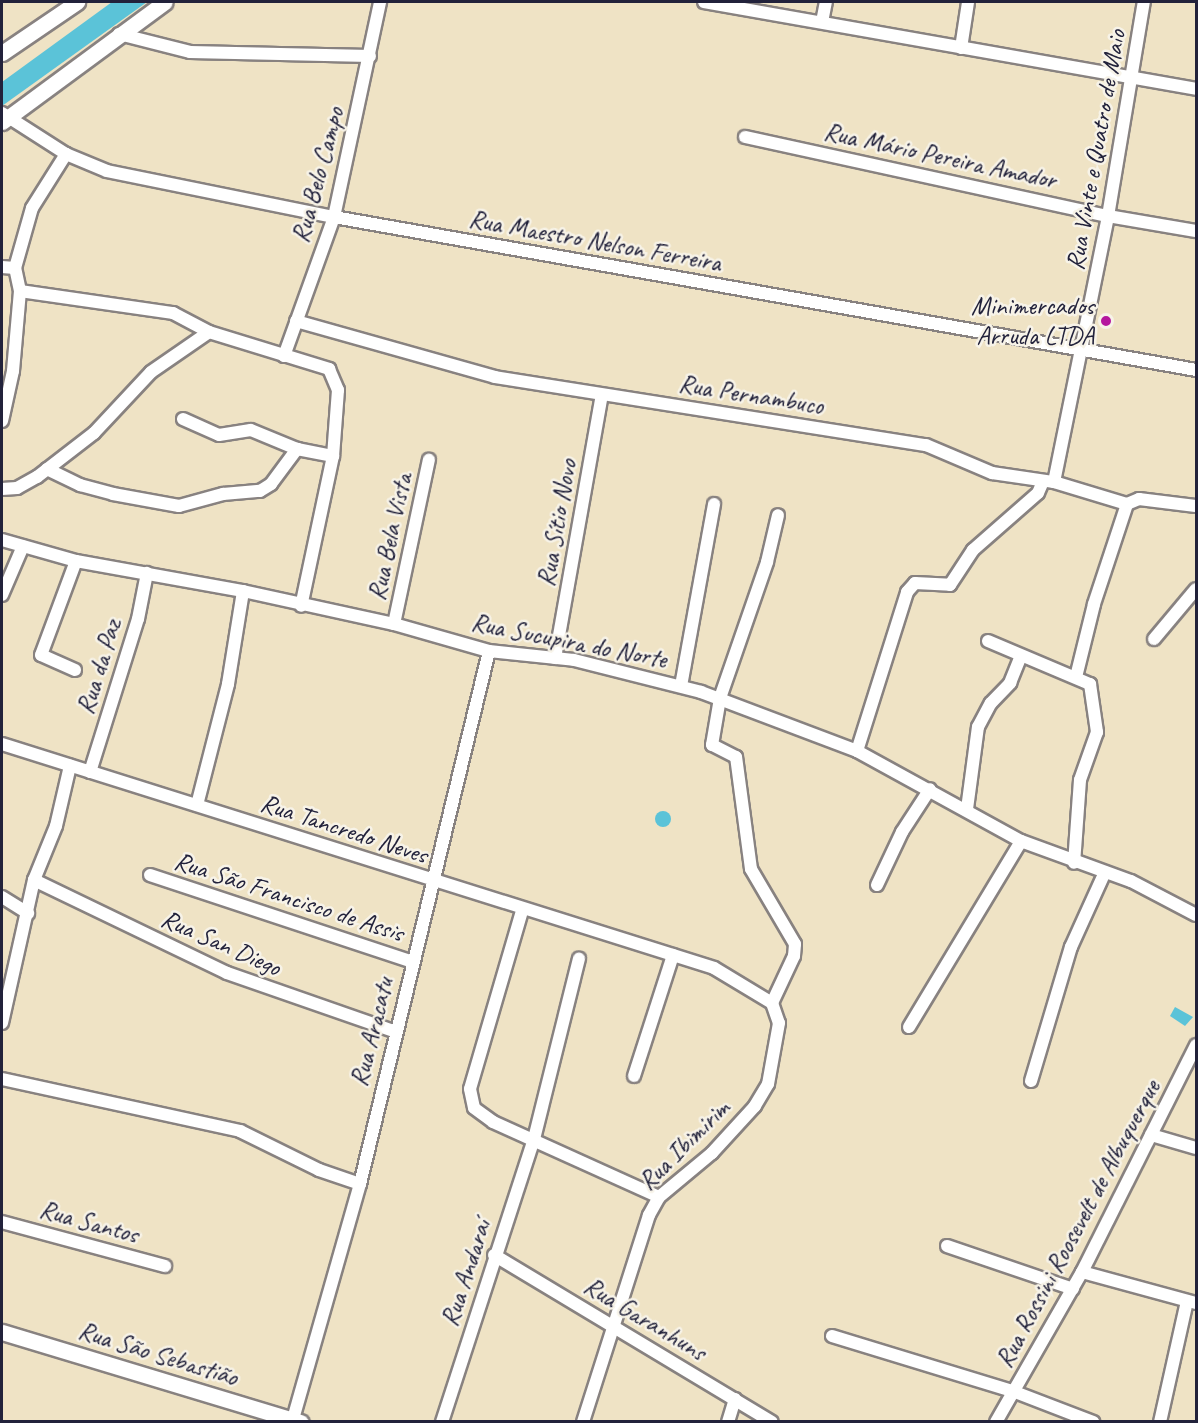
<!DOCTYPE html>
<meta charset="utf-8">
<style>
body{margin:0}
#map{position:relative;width:1198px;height:1423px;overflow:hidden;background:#efe3c5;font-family:Caveat,sans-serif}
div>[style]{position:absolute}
.water>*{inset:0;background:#5bc3d8}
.round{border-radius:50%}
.roads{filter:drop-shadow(2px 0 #888280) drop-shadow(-2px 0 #888280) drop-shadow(0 2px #888280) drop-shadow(0 -2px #888280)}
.minor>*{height:12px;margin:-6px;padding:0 6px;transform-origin:6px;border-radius:6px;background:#fff}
.tertiary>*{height:15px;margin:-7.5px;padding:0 7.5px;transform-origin:7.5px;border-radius:7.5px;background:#fff}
.dots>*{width:16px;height:16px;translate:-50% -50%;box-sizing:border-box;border:3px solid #f7f3e8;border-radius:50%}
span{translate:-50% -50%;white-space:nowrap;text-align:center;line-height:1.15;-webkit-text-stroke:5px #f7f3e8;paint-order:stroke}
.street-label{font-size:26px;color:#22223b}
.poi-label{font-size:26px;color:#22223b}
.right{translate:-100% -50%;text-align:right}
.frame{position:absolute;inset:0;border:3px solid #22223b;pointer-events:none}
</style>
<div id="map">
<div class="water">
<i style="clip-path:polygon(112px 2px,147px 2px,2px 106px,2px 82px)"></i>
<i class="round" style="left:655px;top:811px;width:16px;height:16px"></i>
<i style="clip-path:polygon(1175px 1007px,1193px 1017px,1185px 1026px,1170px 1016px)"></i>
</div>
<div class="roads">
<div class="minor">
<i style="left:704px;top:2px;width:500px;rotate:10deg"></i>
<i style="left:822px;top:22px;width:20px;rotate:-79deg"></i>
<i style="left:119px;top:34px;width:73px;rotate:14.2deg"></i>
<i style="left:190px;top:52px;width:180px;rotate:1.3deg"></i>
<i style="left:961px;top:48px;width:47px;rotate:-81.3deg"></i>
<i style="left:2px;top:113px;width:76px;rotate:32.6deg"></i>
<i style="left:66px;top:154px;width:44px;rotate:22.5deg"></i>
<i style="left:107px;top:171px;width:232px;rotate:11.5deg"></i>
<i style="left:334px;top:217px;width:875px;rotate:10.06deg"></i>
<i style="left:745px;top:137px;width:371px;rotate:12.3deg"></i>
<i style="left:1108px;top:216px;width:89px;rotate:9.7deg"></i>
<i style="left:2px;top:267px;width:13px;rotate:4deg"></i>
<i style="left:20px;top:291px;width:155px;rotate:8.2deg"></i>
<i style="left:173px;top:313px;width:41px;rotate:27.8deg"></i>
<i style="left:209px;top:332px;width:126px;rotate:17.1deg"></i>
<i style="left:329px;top:369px;width:23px;rotate:67deg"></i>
<i style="left:338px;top:390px;width:66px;rotate:94.3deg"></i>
<i style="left:333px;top:456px;width:153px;rotate:102deg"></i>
<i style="left:296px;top:321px;width:207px;rotate:15.7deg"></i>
<i style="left:495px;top:377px;width:436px;rotate:9deg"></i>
<i style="left:926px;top:445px;width:72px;rotate:23deg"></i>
<i style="left:992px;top:473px;width:63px;rotate:8.3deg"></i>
<i style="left:1054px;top:482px;width:76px;rotate:16.8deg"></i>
<i style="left:1127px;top:504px;width:13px;rotate:-23deg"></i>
<i style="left:1139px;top:499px;width:57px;rotate:7deg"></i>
<i style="left:284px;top:356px;width:148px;rotate:-70.2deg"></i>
<i style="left:334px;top:217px;width:220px;rotate:-77.9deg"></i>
<i style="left:183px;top:419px;width:39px;rotate:24deg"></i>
<i style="left:219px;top:435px;width:32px;rotate:-9deg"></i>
<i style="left:251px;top:430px;width:50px;rotate:22.4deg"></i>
<i style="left:2px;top:421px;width:51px;rotate:-77.6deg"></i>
<i style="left:13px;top:371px;width:80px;rotate:-85deg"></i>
<i style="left:20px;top:291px;width:24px;rotate:-102deg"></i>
<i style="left:15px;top:268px;width:62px;rotate:-74.2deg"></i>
<i style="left:32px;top:208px;width:64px;rotate:-57.8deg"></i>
<i style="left:47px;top:469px;width:37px;rotate:26deg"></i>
<i style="left:80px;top:485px;width:34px;rotate:15deg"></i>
<i style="left:113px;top:494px;width:67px;rotate:10.3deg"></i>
<i style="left:179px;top:506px;width:46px;rotate:-15.3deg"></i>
<i style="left:223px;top:494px;width:37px;rotate:-5deg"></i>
<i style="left:260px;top:491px;width:13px;rotate:-32deg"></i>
<i style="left:271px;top:484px;width:44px;rotate:-53.4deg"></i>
<i style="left:297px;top:449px;width:37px;rotate:11deg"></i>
<i style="left:1054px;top:482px;width:271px;rotate:-78.5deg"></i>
<i style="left:1108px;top:216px;width:217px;rotate:-80.5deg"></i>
<i style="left:2px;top:489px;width:15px;rotate:-4deg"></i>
<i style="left:17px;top:488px;width:23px;rotate:-29deg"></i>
<i style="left:37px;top:477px;width:72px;rotate:-37.7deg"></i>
<i style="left:94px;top:433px;width:83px;rotate:-46.9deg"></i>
<i style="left:151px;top:372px;width:70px;rotate:-34.6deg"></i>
<i style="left:2px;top:540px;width:77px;rotate:15.8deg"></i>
<i style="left:76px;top:561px;width:170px;rotate:10.2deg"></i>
<i style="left:243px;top:591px;width:155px;rotate:12.3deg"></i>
<i style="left:394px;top:624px;width:99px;rotate:15.9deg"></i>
<i style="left:489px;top:651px;width:85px;rotate:6deg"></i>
<i style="left:574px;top:660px;width:131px;rotate:14.1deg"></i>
<i style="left:701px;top:692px;width:167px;rotate:20.7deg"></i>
<i style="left:857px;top:751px;width:187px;rotate:28.8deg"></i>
<i style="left:1021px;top:841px;width:117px;rotate:20deg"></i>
<i style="left:1131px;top:881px;width:73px;rotate:27.6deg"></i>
<i style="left:2px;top:595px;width:53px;rotate:-66.8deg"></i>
<i style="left:394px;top:624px;width:168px;rotate:-78deg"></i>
<i style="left:1154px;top:639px;width:65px;rotate:-50deg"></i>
<i style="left:988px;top:641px;width:111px;rotate:22.9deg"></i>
<i style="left:1090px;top:684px;width:49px;rotate:81.7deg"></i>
<i style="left:1097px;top:732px;width:51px;rotate:109.5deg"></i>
<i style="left:1080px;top:780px;width:83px;rotate:94.1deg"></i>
<i style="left:555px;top:658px;width:267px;rotate:-79.9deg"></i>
<i style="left:75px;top:670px;width:37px;rotate:-156deg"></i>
<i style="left:41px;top:655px;width:100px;rotate:-69.6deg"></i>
<i style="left:1076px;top:677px;width:75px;rotate:-76.1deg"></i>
<i style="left:1094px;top:604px;width:105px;rotate:-71.7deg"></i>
<i style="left:681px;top:686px;width:185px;rotate:-79.7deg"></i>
<i style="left:2px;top:744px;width:746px;rotate:17.46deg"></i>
<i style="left:714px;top:968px;width:68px;rotate:31.1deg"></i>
<i style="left:772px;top:1003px;width:21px;rotate:71deg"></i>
<i style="left:779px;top:1023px;width:62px;rotate:100.2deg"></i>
<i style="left:768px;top:1084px;width:26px;rotate:121deg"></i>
<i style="left:755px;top:1106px;width:64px;rotate:132.5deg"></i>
<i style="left:712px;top:1153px;width:69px;rotate:140.3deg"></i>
<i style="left:659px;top:1197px;width:21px;rotate:119deg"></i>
<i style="left:649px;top:1215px;width:217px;rotate:107.7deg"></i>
<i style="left:857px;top:751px;width:167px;rotate:-72.5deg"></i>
<i style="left:907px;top:592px;width:12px;rotate:-48deg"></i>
<i style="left:915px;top:583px;width:35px;rotate:3deg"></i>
<i style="left:950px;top:585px;width:42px;rotate:-56.7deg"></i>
<i style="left:973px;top:550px;width:86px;rotate:-41.2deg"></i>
<i style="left:1038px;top:493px;width:13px;rotate:-67deg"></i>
<i style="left:90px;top:772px;width:160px;rotate:-72.6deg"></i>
<i style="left:138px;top:619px;width:47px;rotate:-78.9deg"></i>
<i style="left:197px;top:805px;width:125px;rotate:-75.6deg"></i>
<i style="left:228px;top:684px;width:94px;rotate:-80.8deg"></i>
<i style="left:967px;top:809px;width:83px;rotate:-82.4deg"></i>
<i style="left:978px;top:727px;width:27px;rotate:-62deg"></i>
<i style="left:991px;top:703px;width:28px;rotate:-46deg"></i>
<i style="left:1010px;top:683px;width:29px;rotate:-68deg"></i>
<i style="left:150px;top:875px;width:277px;rotate:18.3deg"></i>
<i style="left:34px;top:880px;width:214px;rotate:25.7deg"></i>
<i style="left:227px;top:973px;width:179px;rotate:19.2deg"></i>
<i style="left:877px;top:885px;width:59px;rotate:-64.7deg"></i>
<i style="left:902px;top:832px;width:51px;rotate:-56.9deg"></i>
<i style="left:2px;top:897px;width:31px;rotate:32deg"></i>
<i style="left:522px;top:911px;width:185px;rotate:106.3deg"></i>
<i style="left:470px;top:1089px;width:19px;rotate:78deg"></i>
<i style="left:474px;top:1108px;width:24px;rotate:36deg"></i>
<i style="left:493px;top:1122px;width:182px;rotate:24.3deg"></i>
<i style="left:772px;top:1003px;width:52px;rotate:-64.9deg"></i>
<i style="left:794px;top:956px;width:12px;rotate:-85deg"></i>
<i style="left:795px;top:944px;width:87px;rotate:-120.4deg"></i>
<i style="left:751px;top:869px;width:113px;rotate:-97.6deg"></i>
<i style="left:736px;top:757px;width:27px;rotate:-153deg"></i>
<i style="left:712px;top:745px;width:48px;rotate:-80.3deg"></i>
<i style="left:720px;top:698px;width:144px;rotate:-70.9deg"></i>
<i style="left:767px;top:562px;width:48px;rotate:-76.8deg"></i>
<i style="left:2px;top:1023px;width:147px;rotate:-77.4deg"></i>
<i style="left:34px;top:880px;width:58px;rotate:-67.8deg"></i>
<i style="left:56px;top:826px;width:62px;rotate:-76.9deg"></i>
<i style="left:909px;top:1027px;width:217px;rotate:-58.9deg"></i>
<i style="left:634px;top:1076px;width:127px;rotate:-72.1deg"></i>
<i style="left:2px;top:1079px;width:244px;rotate:12.3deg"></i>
<i style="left:240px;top:1131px;width:88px;rotate:26.3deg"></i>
<i style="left:319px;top:1170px;width:43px;rotate:18.9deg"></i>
<i style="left:1031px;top:1081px;width:140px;rotate:-73.4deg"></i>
<i style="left:1071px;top:947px;width:82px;rotate:-65.6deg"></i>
<i style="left:1151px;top:1135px;width:47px;rotate:16.1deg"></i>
<i style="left:2px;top:1222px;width:169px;rotate:15.1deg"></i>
<i style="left:947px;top:1246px;width:133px;rotate:18.8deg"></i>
<i style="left:494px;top:1255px;width:324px;rotate:31deg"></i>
<i style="left:1082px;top:1272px;width:118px;rotate:15.2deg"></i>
<i style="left:832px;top:1336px;width:191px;rotate:17deg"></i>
<i style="left:1015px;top:1392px;width:84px;rotate:21deg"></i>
<i style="left:293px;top:1419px;width:244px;rotate:-74.1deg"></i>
<i style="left:360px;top:1184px;width:548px;rotate:-76.39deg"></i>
<i style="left:442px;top:1422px;width:298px;rotate:-72deg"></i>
<i style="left:534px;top:1139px;width:186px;rotate:-76deg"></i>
<i style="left:728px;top:1422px;width:24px;rotate:-73deg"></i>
<i style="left:996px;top:1422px;width:173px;rotate:-60.2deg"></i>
<i style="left:1082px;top:1272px;width:254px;rotate:-63.3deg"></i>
<i style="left:1160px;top:1422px;width:124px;rotate:-77.4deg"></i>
</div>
<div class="tertiary">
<i style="left:2px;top:53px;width:91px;rotate:-34.2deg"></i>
<i style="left:2px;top:122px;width:202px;rotate:-36.4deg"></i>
<i style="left:2px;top:1332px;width:312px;rotate:16.8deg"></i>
</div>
</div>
<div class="dots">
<i style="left:1106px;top:321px;background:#b5179e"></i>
</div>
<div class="street-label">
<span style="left:1096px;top:150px;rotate:-80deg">Rua Vinte e Quatro de Maio</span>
<span style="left:940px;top:156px;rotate:12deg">Rua Mário Pereira Amador</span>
<span style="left:318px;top:175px;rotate:-75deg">Rua Belo Campo</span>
<span style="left:595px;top:241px;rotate:10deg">Rua Maestro Nelson Ferreira</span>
<span style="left:751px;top:395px;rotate:9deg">Rua Pernambuco</span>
<span style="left:557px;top:523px;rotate:-80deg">Rua Sítio Novo</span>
<span style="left:390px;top:537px;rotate:-78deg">Rua Bela Vista</span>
<span style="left:569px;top:641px;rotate:11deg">Rua Sucupira do Norte</span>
<span style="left:99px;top:667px;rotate:-73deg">Rua da Paz</span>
<span style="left:344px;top:829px;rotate:18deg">Rua Tancredo Neves</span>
<span style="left:289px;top:897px;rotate:18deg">Rua São Francisco de Assis</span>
<span style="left:221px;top:943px;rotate:24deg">Rua San Diego</span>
<span style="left:372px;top:1032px;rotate:-76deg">Rua Aracatu</span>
<span style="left:684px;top:1145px;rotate:-45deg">Rua Ibimirim</span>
<span style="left:89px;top:1222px;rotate:15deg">Rua Santos</span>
<span style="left:1078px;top:1224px;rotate:-62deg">Rua Rossini Roosevelt de Albuquerque</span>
<span style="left:466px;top:1273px;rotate:-72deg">Rua Andaraí</span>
<span style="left:645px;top:1319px;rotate:31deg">Rua Garanhuns</span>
<span style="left:158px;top:1354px;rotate:17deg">Rua São Sebastião</span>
</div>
<div class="poi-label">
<span class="right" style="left:1094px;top:321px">Minimercados<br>Arruda LTDA</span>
</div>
<div class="frame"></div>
</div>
